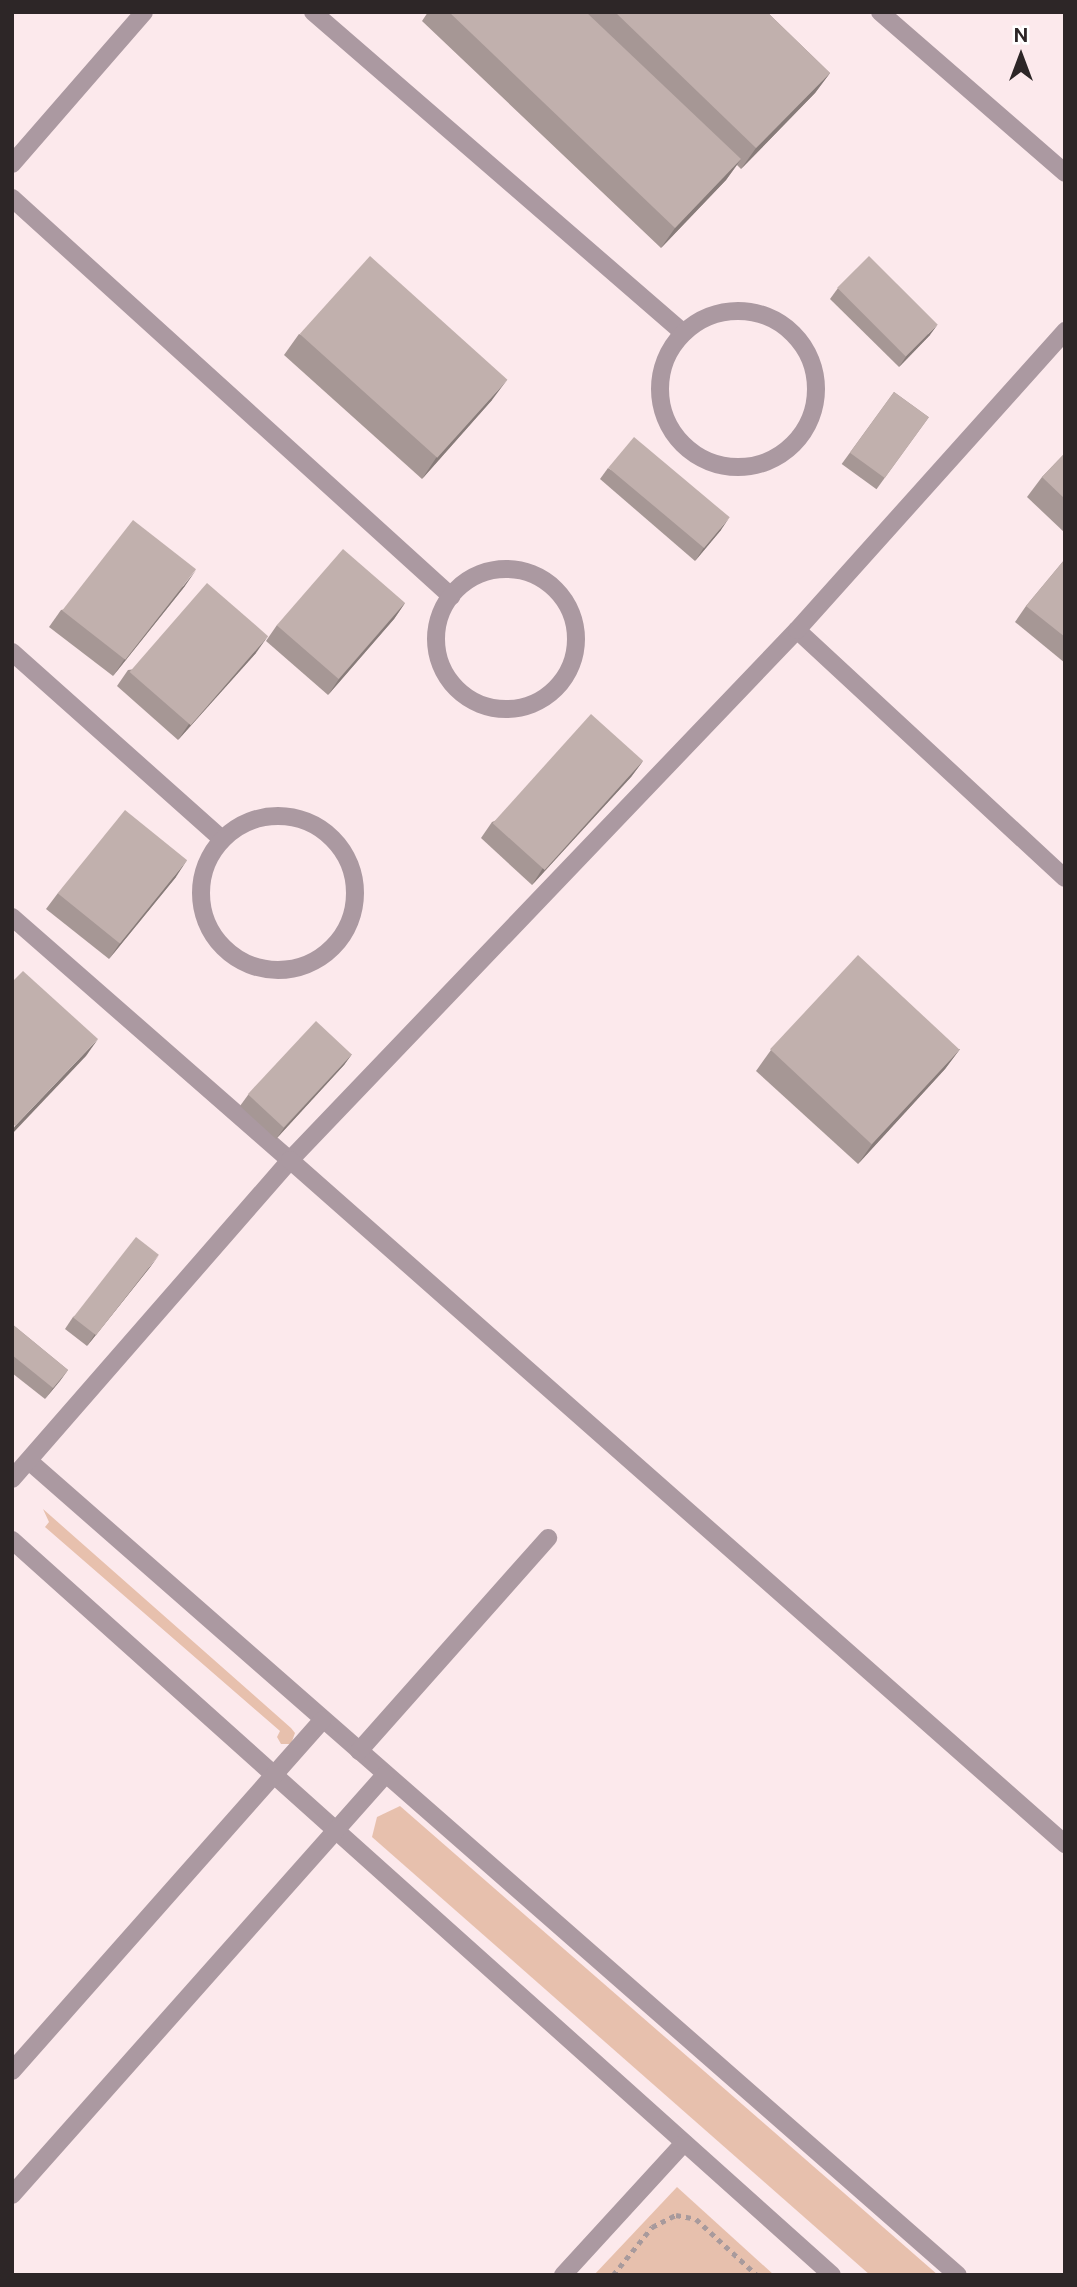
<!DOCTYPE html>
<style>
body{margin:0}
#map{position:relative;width:1077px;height:2287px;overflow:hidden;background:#fce9ec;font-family:"Public Sans",sans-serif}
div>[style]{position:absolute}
.green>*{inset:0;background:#e7c0ad}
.path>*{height:4.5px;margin-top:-2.25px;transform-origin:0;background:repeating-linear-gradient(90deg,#a89a9c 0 5px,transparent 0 10px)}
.minor>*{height:18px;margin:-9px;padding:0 9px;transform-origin:9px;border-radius:9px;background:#ab99a1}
.minor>.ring{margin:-9px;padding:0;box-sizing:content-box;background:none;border:18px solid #ab99a1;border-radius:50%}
.wall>*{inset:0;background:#a69795;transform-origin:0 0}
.shaded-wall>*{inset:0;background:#877b79}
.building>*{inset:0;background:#c1b0ad;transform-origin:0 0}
span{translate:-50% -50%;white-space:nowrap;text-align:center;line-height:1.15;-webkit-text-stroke:5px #fff;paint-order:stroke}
.frame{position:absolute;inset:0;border:14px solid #2d2627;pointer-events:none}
.north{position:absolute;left:986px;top:21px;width:70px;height:70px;-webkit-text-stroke:5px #fff;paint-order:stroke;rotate:0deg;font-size:19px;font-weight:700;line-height:28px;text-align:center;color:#2d2627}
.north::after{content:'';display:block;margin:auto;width:24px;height:32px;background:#2d2627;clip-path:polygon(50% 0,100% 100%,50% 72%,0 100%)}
</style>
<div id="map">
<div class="green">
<i style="clip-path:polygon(43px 1509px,291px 1728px,295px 1733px,291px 1744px,281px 1744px,277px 1737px,280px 1731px,45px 1527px,49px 1522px)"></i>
<i style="clip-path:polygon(400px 1806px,938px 2275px,870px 2275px,372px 1837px,377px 1817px)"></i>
<i style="clip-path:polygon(677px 2187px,774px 2275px,594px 2275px)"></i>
</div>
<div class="path">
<i style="left:613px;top:2275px;width:62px;rotate:-50.9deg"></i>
<i style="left:652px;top:2227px;width:27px;rotate:-27deg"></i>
<i style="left:676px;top:2215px;width:20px;rotate:11deg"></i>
<i style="left:696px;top:2219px;width:83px;rotate:42.6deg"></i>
</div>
<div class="minor">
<i style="left:313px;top:12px;width:490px;rotate:40.9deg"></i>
<i style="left:880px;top:12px;width:245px;rotate:41deg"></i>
<i style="left:12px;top:164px;width:201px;rotate:-49deg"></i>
<i style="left:12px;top:198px;width:593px;rotate:42.2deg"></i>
<i class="ring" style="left:660px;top:311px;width:138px;height:138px"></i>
<i class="ring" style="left:436px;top:569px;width:122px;height:122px"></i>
<i style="left:797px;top:630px;width:365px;rotate:42.8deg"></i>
<i style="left:12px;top:652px;width:281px;rotate:41.7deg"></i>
<i class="ring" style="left:201px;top:816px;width:136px;height:136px"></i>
<i style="left:12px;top:917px;width:369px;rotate:41.2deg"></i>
<i style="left:290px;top:1160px;width:733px;rotate:-46.27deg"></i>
<i style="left:797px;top:630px;width:402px;rotate:-48.1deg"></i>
<i style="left:29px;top:1461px;width:1235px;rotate:41.23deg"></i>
<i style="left:12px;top:1479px;width:423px;rotate:-48.9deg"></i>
<i style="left:290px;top:1160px;width:1034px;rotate:41.43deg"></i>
<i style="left:12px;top:1540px;width:1101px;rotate:41.87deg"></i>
<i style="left:359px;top:1751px;width:285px;rotate:-48.4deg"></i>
<i style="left:12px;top:2071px;width:468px;rotate:-48.5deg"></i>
<i style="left:12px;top:2195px;width:562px;rotate:-48.39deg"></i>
<i style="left:563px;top:2275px;width:179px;rotate:-47.5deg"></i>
</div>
<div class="wall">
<i style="clip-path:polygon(428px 12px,767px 12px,830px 73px,815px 93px,741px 169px,737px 165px,726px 180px,661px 248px,422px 21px)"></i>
<i style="clip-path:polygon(838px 288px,930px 335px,899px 367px,830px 299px)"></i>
<i style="clip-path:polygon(299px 334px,492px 400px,422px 479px,284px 355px)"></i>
<i style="left:894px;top:392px;width:43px;height:89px;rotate:36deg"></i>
<i style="clip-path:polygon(1065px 453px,1065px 533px,1027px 497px,1042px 477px)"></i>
<i style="clip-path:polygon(608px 468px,721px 530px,695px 561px,600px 479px)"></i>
<i style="clip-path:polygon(1065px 559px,1065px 663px,1015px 622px,1026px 606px)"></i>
<i style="clip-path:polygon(185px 586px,113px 676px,49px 627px,61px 610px)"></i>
<i style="clip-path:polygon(405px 603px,394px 619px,328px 695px,266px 641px,277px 625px)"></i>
<i style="clip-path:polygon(256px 653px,178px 740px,117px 686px,128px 670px)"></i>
<i style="clip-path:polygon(643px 761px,631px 777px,532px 885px,481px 838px,492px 822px)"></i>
<i style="clip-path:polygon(176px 877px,109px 959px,46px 909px,58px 893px)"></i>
<i style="clip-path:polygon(960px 1049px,945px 1069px,858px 1164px,756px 1071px,771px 1050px)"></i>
<i style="clip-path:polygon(352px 1054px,344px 1065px,276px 1139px,240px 1106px,248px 1095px)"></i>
<i style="clip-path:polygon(151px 1266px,87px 1346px,65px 1329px,73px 1317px)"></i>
<i style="clip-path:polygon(12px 1324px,68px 1370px,45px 1399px,12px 1373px)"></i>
</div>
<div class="shaded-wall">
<i style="clip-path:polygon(830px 73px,815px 93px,741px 169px,756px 148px)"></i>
<i style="clip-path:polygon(741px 159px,726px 180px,661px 248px,675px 228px)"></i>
<i style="clip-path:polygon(938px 324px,930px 335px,899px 367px,907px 355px)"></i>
<i style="clip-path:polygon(507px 380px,492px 400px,422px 479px,436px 458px)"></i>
<i style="clip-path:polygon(729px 518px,721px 530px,695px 561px,703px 549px)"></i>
<i style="clip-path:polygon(196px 570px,185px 586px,113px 676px,124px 660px)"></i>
<i style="clip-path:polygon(405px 603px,394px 619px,328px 695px,339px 679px)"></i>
<i style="clip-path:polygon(268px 636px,256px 653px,178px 740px,189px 724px)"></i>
<i style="clip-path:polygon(643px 761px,631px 777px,532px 885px,543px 868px)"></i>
<i style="clip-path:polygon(187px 860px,176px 877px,109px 959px,120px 943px)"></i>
<i style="clip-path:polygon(98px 1039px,86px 1056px,12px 1134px,12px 1131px,15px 1126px)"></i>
<i style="clip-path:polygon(960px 1049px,945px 1069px,858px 1164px,873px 1143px)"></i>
<i style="clip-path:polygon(352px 1054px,344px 1065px,276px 1139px,284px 1128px)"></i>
<i style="clip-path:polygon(159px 1255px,151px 1266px,87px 1346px,95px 1334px)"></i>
<i style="clip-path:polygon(68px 1370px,60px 1381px,45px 1399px,53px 1388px)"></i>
</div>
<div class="building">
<i style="clip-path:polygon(449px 12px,586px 12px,741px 159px,675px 228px)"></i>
<i style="clip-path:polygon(615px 12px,767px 12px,830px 73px,756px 148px)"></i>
<i style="left:370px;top:256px;width:185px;height:105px;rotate:42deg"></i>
<i style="left:869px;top:256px;width:97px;height:45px;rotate:45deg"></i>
<i style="left:894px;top:392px;width:43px;height:75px;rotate:36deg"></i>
<i style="left:634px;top:437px;width:125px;height:40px;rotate:40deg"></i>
<i style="clip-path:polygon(1065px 453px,1065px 499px,1042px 477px)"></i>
<i style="left:133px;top:520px;width:80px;height:115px;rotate:38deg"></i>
<i style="left:343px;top:549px;width:82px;height:101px;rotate:41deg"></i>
<i style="clip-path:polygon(1065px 559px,1065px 637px,1026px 606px)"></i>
<i style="left:207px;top:583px;width:81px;height:118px;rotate:41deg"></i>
<i style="left:591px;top:714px;width:70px;height:147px;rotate:42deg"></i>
<i style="left:125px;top:810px;width:80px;height:107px;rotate:39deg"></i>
<i style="left:858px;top:955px;width:139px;height:129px;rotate:43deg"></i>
<i style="clip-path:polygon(23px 971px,98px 1039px,15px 1126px,12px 1123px,12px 982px)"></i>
<i style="left:316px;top:1021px;width:49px;height:100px;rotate:43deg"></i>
<i style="left:136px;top:1237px;width:29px;height:102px;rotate:38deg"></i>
<i style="clip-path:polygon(12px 1324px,68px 1370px,53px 1388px,12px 1355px)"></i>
</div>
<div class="frame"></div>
<div class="north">N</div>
</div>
